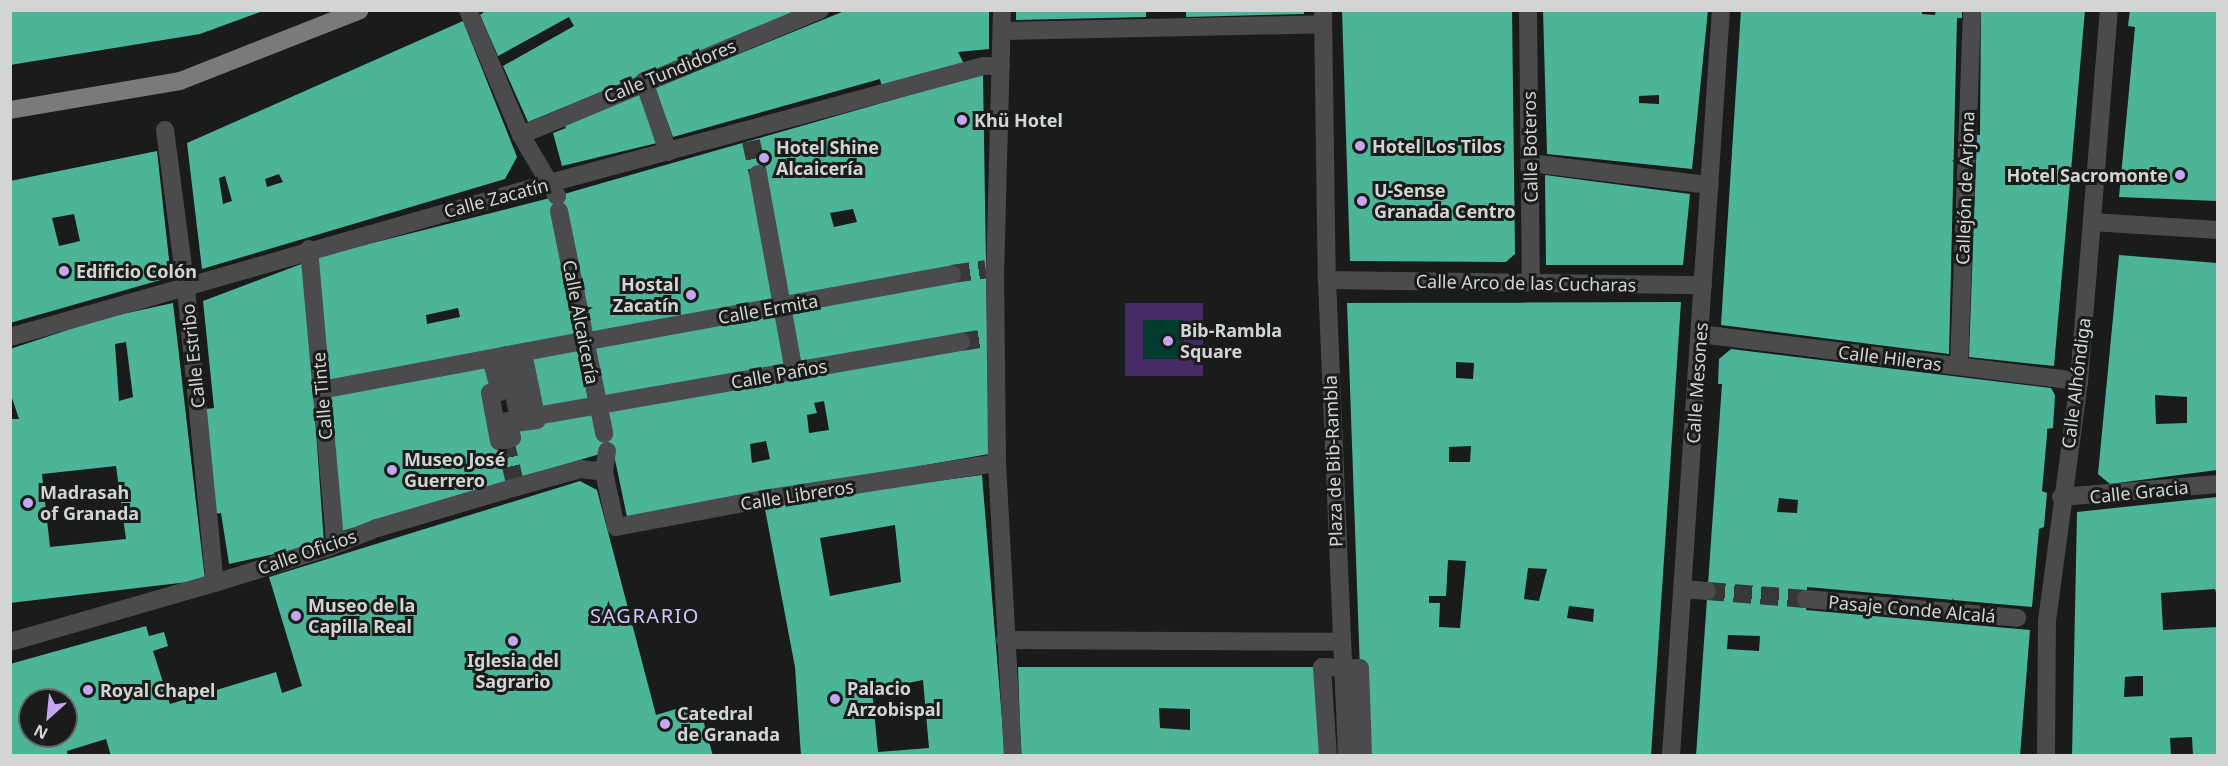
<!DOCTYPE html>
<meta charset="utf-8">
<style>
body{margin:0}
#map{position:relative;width:2228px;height:766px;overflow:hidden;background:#191c1b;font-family:"Noto Sans",sans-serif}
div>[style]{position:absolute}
.green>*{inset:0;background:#452a66;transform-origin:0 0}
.water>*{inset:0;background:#003d2f;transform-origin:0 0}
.building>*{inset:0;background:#4cb497;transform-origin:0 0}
.minor-tunnel>*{height:18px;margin-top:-9px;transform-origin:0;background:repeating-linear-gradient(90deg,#353837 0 18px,transparent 0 27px)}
.minor>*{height:18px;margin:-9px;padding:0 9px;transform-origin:9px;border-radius:9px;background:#4b4a4c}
.major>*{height:18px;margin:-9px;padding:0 9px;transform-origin:9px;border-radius:9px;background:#7a797c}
.dots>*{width:16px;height:16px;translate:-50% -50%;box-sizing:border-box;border:3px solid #191c1b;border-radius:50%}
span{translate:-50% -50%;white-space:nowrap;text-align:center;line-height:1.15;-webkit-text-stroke:6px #191c1b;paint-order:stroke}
.street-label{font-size:18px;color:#d3d5d5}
.poi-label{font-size:18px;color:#d3d5d5;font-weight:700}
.left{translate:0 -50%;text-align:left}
.right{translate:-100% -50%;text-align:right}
.neighbourhood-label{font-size:20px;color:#d7c2fa;letter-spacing:1.5px}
.frame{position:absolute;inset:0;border:12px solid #d3d5d5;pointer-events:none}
.north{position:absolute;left:18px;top:688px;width:60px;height:60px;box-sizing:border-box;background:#191c1b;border:2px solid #636665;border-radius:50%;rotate:207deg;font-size:16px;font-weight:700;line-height:24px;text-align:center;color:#d3d5d5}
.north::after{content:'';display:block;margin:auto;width:21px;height:27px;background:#c4a7f1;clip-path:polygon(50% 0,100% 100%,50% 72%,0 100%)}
</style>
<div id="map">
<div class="green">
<i style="left:1125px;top:303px;width:78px;height:73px"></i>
</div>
<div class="water">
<i style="left:1143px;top:320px;width:41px;height:39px"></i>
</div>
<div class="building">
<i style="clip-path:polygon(10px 10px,263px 10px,263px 11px,200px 34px,10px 65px)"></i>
<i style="clip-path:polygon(487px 10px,800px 10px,528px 122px,503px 66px,574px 26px,569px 17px,498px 56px,480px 15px)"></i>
<i style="clip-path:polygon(847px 10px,989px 10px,989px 49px,958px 52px,964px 64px,882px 88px,880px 79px,673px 137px,655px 88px)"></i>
<i style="clip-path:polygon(1016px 10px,1146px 10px,1146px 17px,1016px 20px)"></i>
<i style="clip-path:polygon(1186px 10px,1304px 10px,1304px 14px,1186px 17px)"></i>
<i style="clip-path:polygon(1342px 10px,1512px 10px,1515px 254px,1506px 262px,1350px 261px)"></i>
<i style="clip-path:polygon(evenodd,1543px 10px,1708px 10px,1692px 169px,1547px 154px,1543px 10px,1659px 95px,1659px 104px,1639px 103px,1639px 96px,1659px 95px)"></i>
<i style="clip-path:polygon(1741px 10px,1922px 10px,1922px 14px,1935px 15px,1936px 10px,1962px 10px,1962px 18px,1957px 18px,1949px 354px,1721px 325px)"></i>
<i style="clip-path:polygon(1981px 10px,2085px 10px,2054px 366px,1969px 357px,1977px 135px,1980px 135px)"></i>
<i style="clip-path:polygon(2130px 10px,2217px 10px,2217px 201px,2119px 197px,2135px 27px,2128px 26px)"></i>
<i style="clip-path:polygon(evenodd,463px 21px,517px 157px,505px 179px,202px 269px,187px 143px,463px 21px,279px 174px,283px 182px,267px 187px,265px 179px,279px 174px,463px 21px,225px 176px,232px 201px,223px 204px,219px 178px,225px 176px)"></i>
<i style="clip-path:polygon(evenodd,983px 74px,989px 454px,627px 517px,613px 450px,342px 531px,330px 395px,493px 366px,490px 393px,509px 424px,606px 412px,799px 364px,780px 300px,328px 381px,317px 257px,550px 198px,983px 74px,853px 209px,857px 222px,834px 227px,830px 213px,853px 209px,983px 74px,458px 308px,460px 317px,427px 324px,426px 315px,458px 308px,983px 74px,824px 401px,829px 430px,809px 433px,807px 415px,817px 413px,814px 403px,824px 401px,983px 74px,766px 441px,770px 459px,752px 463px,750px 444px,766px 441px)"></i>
<i style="clip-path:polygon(637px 89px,657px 143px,562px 166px,553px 133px,566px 128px,564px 122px)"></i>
<i style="clip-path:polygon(evenodd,157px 151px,171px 277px,10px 323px,10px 181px,157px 151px,74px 214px,80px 241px,59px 246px,52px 218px,74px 214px)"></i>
<i style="clip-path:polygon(1545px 175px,1690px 194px,1683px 265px,1546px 265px)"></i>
<i style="clip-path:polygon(evenodd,2119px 255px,2217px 263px,2217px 470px,2110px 484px,2098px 474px,2119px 255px,2155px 395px,2187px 397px,2187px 423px,2156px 424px,2155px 395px)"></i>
<i style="clip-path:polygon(304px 263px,324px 543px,229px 564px,221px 513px,213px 514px,206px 409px,214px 408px,203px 301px)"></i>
<i style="clip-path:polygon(evenodd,1681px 302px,1651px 756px,1363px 756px,1347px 303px,1681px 302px,1456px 362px,1474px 363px,1473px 379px,1456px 378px,1456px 362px,1681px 302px,1471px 446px,1470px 462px,1449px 462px,1449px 447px,1471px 446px,1681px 302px,1448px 560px,1466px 561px,1460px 628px,1439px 627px,1440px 603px,1429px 603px,1429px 596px,1446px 596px,1448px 560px,1681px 302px,1528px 568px,1547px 569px,1539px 601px,1524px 599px,1528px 568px,1681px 302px,1569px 606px,1594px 609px,1593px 622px,1567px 618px,1569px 606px)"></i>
<i style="clip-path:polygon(evenodd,173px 303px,205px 580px,10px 603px,10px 419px,19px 419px,10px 392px,10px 349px,104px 318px,173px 303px,126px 342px,133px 397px,119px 401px,115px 344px,126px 342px,173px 303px,116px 466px,126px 539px,50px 547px,42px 474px,116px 466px)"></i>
<i style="left:777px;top:313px;width:54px;height:189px;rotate:79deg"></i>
<i style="left:578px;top:348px;width:57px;height:55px;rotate:79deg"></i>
<i style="clip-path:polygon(evenodd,1731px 349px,2051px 388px,2055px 395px,2053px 428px,2047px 429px,2047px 435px,2042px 491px,2047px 493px,2044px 527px,2039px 529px,2032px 607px,1807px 587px,1806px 610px,2030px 630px,2020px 756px,1696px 756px,1722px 384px,1718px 384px,1719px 359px,1731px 349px,1779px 498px,1798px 500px,1797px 513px,1777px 512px,1779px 498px,1731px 349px,1728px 635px,1760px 636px,1759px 651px,1727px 649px,1728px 635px)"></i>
<i style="clip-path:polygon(evenodd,982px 475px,1005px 756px,801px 756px,795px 667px,764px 504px,982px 475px,895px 525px,901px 582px,830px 596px,820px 538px,895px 525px,982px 475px,923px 680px,929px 748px,878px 752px,872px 690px,923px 680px)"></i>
<i style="clip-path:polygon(evenodd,580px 481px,597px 490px,656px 715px,686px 706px,702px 716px,713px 756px,111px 756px,106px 739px,67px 751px,68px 756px,10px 756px,10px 664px,146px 626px,149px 636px,164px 632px,168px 646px,153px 651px,170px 704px,276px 672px,282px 693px,302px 686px,269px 577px,580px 481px,30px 700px,66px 700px,66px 736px,30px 736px,30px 700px)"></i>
<i style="clip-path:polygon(evenodd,2217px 497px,2217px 596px,2215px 589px,2161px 593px,2163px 630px,2217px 627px,2217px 756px,2193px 756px,2192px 737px,2170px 738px,2171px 756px,2072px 756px,2077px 512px,2217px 497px,2135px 676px,2143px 676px,2143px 696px,2124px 697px,2125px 677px,2135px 676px)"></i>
<i style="clip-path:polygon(evenodd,1018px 667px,1322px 667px,1328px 756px,1021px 756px,1018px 667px,1159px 708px,1190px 709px,1190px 730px,1160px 728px,1159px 708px)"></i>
</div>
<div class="minor-tunnel">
<i style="left:751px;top:141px;width:34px;rotate:78deg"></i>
<i style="left:952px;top:274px;width:34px;rotate:-8deg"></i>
<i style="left:961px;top:342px;width:26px;rotate:-9deg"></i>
<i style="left:505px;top:440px;width:40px;rotate:77deg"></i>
<i style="left:1707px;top:591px;width:99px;rotate:4.6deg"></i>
</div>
<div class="minor">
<i style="left:468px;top:10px;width:136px;rotate:67deg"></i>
<i style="left:521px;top:135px;width:71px;rotate:59.5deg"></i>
<i style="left:1002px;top:10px;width:259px;rotate:91.5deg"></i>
<i style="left:995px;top:269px;width:194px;rotate:89.4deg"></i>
<i style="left:997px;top:463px;width:293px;rotate:86.9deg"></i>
<i style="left:1323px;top:10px;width:270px;rotate:89.2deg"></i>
<i style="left:1327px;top:280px;width:476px;rotate:87.6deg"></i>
<i style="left:1528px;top:10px;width:273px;rotate:89.4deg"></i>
<i style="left:1002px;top:31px;width:321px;rotate:-1.2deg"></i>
<i style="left:644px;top:81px;width:75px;rotate:71.3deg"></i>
<i style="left:165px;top:130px;width:160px;rotate:82.5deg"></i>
<i style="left:186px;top:289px;width:295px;rotate:84.4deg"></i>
<i style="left:521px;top:135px;width:324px;rotate:-22.7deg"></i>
<i style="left:1530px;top:163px;width:181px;rotate:7deg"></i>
<i style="left:758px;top:174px;width:201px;rotate:79.7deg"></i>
<i style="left:559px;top:211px;width:227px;rotate:78.5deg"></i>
<i style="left:2092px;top:222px;width:126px;rotate:3.6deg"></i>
<i style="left:309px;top:249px;width:294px;rotate:84.9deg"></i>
<i style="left:1327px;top:280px;width:376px;rotate:0.8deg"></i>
<i style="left:1700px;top:334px;width:382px;rotate:7.1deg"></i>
<i style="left:10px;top:337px;width:562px;rotate:-15.92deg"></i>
<i style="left:550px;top:183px;width:449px;rotate:-15.1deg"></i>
<i style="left:984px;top:66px;width:17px"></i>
<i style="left:583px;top:342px;width:375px;rotate:-10.4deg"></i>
<i style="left:506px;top:355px;width:65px;rotate:78.5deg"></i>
<i style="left:524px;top:358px;width:63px;rotate:78.2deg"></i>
<i style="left:537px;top:420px;width:28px;rotate:172deg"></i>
<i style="left:509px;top:424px;width:14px;rotate:78deg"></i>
<i style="left:512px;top:438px;width:13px;rotate:167deg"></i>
<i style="left:499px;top:441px;width:49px;rotate:-100.6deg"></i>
<i style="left:490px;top:393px;width:10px;rotate:-6deg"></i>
<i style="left:500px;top:392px;width:27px;rotate:-105deg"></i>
<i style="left:493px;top:366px;width:32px;rotate:-14deg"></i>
<i style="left:1959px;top:366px;width:356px;rotate:-87.9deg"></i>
<i style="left:321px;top:390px;width:267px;rotate:-10.6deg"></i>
<i style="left:505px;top:440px;width:18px;rotate:-99deg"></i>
<i style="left:502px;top:422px;width:466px;rotate:-9.9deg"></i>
<i style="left:607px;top:451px;width:21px;rotate:98deg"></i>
<i style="left:604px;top:472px;width:56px;rotate:77.7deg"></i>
<i style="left:616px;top:527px;width:151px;rotate:-10.7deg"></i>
<i style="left:764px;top:499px;width:236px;rotate:-8.8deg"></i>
<i style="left:2061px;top:497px;width:158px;rotate:-4.7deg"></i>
<i style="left:1684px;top:589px;width:23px;rotate:5deg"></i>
<i style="left:1806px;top:599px;width:212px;rotate:5.1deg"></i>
<i style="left:1005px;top:640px;width:335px;rotate:0.3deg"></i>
<i style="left:10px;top:642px;width:213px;rotate:-16.1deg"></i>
<i style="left:215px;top:583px;width:117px;rotate:-17.4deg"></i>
<i style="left:327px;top:548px;width:54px;rotate:-21.8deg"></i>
<i style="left:377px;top:528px;width:145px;rotate:-16.4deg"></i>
<i style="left:516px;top:487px;width:67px;rotate:-15.5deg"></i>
<i style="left:581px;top:469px;width:23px;rotate:7deg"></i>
<i style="left:1328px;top:756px;width:89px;rotate:-93.9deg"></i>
<i style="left:1322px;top:667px;width:38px;rotate:2deg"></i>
<i style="left:1360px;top:668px;width:88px;rotate:88deg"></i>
<i style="left:1671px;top:756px;width:748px;rotate:-86.17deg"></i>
<i style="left:2046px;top:756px;width:135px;rotate:-89.6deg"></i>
<i style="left:2047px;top:621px;width:242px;rotate:-82.4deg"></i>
<i style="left:2079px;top:381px;width:372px;rotate:-85.4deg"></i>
</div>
<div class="major">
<i style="left:10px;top:110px;width:172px;rotate:-9.7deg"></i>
<i style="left:180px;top:81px;width:193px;rotate:-21.5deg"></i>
</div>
<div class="dots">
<i style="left:962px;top:120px;background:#c4a7f1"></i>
<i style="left:1360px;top:146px;background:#c4a7f1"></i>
<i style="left:764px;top:158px;background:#c4a7f1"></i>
<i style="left:2180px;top:175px;background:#c4a7f1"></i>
<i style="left:1362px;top:201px;background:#c4a7f1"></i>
<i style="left:64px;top:271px;background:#c4a7f1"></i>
<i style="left:691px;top:295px;background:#c4a7f1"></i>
<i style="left:1168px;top:341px;background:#c4a7f1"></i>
<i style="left:392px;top:470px;background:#c4a7f1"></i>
<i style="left:28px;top:503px;background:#c4a7f1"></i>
<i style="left:296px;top:616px;background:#c4a7f1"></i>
<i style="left:513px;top:641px;background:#c4a7f1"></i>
<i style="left:88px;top:690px;background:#c4a7f1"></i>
<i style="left:835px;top:699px;background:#c4a7f1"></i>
<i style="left:665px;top:724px;background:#c4a7f1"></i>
</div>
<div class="street-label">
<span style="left:670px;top:71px;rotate:-22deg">Calle Tundidores</span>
<span style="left:1530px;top:147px;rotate:-91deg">Calle Boteros</span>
<span style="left:1965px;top:188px;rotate:-88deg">Callejón de Arjona</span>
<span style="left:496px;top:198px;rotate:-15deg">Calle Zacatín</span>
<span style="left:1526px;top:283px;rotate:1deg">Calle Arco de las Cucharas</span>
<span style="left:768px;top:309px;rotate:-10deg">Calle Ermita</span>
<span style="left:581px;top:322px;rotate:79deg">Calle Alcaicería</span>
<span style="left:193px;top:356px;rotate:-96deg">Calle Estribo</span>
<span style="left:1890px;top:358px;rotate:7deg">Calle Hileras</span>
<span style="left:779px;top:374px;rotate:-10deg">Calle Paños</span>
<span style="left:1697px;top:383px;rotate:-86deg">Calle Mesones</span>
<span style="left:2076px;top:383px;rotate:-83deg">Calle Alhóndiga</span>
<span style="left:322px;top:396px;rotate:-95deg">Calle Tinte</span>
<span style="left:1333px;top:461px;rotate:-92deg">Plaza de Bib-Rambla</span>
<span style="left:2139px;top:492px;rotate:-6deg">Calle Gracia</span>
<span style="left:797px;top:495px;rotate:-9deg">Calle Libreros</span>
<span style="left:307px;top:552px;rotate:-19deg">Calle Oficios</span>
<span style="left:1912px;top:609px;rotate:5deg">Pasaje Conde Alcalá</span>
</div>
<div class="poi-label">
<span class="left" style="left:974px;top:120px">Khü Hotel</span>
<span class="left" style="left:1372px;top:146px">Hotel Los Tilos</span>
<span class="left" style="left:776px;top:158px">Hotel Shine<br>Alcaicería</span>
<span class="right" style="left:2168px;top:175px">Hotel Sacromonte</span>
<span class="left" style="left:1374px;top:201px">U-Sense<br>Granada Centro</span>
<span class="left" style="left:76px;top:271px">Edificio Colón</span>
<span class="right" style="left:679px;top:295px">Hostal<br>Zacatín</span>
<span class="left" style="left:1180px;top:341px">Bib-Rambla<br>Square</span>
<span class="left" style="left:404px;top:470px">Museo José<br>Guerrero</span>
<span class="left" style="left:40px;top:503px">Madrasah<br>of Granada</span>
<span class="left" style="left:308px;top:616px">Museo de la<br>Capilla Real</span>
<span style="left:513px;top:671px">Iglesia del<br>Sagrario</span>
<span class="left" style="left:847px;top:699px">Palacio<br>Arzobispal</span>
<span class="left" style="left:100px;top:690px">Royal Chapel</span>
<span class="left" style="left:677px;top:724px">Catedral<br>de Granada</span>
</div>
<div class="neighbourhood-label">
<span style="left:645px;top:615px">SAGRARIO</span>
</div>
<div class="frame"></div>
<div class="north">N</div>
</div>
